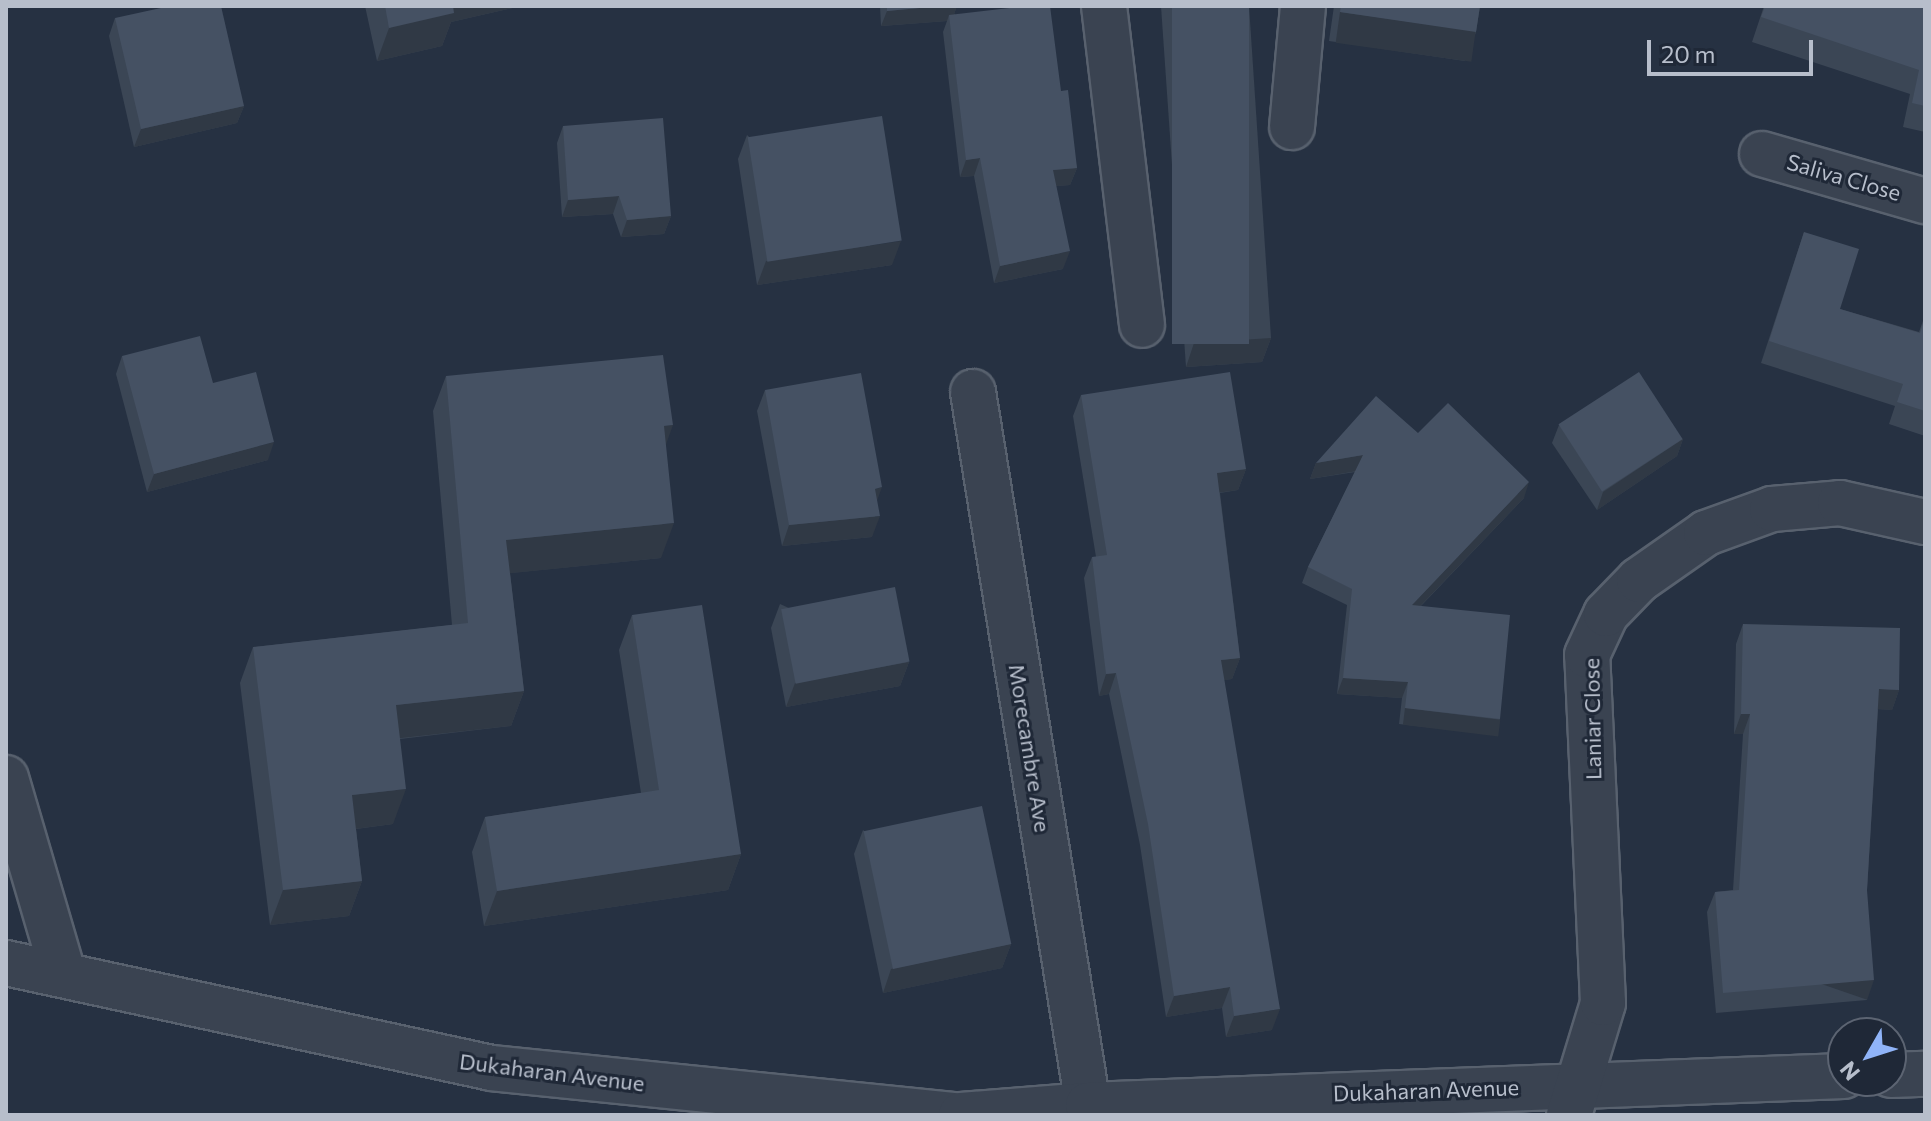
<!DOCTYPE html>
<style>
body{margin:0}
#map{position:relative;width:1931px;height:1121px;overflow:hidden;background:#263142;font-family:Commissioner,sans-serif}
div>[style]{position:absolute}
.roads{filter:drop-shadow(2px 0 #58616e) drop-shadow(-2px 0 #58616e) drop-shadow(0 2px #58616e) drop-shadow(0 -2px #58616e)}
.minor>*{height:44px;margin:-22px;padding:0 22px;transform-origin:22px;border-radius:22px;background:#3a4351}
.wall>*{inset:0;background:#3b4655}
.shaded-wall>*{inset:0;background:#303945;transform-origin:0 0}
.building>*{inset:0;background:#455163;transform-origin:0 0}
span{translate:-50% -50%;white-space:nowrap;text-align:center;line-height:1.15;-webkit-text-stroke:6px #1f2837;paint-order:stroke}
.street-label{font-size:22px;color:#b7becb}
.frame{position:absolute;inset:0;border:8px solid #b7becb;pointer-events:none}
.north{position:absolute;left:1827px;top:1017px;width:80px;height:80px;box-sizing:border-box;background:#1f2837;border:2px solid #5c6472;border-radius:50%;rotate:231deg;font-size:22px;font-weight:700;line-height:32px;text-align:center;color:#b7becb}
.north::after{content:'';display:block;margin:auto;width:28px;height:36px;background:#90b4f8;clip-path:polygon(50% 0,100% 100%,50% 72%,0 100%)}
.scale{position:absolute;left:1647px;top:40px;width:166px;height:36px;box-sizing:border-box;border:4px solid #b7becb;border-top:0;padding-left:10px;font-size:24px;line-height:28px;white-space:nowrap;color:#b7becb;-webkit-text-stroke:6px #1f2837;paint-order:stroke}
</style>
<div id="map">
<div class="roads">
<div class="minor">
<i style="left:1104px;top:6px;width:321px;rotate:83.2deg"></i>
<i style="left:1292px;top:127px;width:121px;rotate:-84.8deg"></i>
<i style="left:1762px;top:154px;width:170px;rotate:16.1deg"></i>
<i style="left:973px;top:392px;width:722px;rotate:80.84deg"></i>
<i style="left:6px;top:778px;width:203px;rotate:73.7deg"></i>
<i style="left:6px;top:963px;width:496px;rotate:12.2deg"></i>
<i style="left:491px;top:1068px;width:464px;rotate:5.8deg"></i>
<i style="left:1891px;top:1075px;width:34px;rotate:-2deg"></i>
<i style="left:961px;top:1115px;width:127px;rotate:-4.5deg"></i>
<i style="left:1088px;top:1105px;width:756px;rotate:-2.2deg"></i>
<i style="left:1569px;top:1115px;width:117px;rotate:-73.1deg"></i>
<i style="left:1603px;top:1003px;width:348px;rotate:-92.6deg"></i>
<i style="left:1587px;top:655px;width:45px;rotate:-65.1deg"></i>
<i style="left:1606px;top:614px;width:47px;rotate:-45.9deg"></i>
<i style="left:1639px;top:580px;width:82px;rotate:-35deg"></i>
<i style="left:1706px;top:533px;width:70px;rotate:-20deg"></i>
<i style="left:1772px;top:509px;width:68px;rotate:-5deg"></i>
<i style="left:1840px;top:503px;width:87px;rotate:12.6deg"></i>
</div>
</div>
<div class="wall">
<i style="clip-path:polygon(365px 6px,521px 6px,451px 22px,442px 46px,377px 61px)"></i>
<i style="clip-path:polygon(880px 6px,957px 6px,954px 14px,1061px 91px,1077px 168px,1070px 185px,1056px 186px,1063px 269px,994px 283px,974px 176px,960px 177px,943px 32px,947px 21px,881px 26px)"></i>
<i style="clip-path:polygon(1161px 6px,1249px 6px,1271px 338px,1262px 362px,1186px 367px)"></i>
<i style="clip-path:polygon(1334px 6px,1480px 6px,1476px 32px,1465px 61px,1329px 41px)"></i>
<i style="clip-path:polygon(1764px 6px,1925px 6px,1925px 132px,1903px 127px,1910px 94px,1752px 42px)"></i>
<i style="clip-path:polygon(115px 18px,244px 106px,237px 123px,134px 147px,109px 36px)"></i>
<i style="clip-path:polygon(563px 126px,671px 216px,664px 234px,621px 237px,613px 214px,562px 217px,557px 143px)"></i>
<i style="clip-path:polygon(747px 135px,892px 265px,757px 285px,738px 159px)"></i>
<i style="clip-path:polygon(1804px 232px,1840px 309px,1919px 332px,1925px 315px,1925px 436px,1889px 424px,1895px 406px,1761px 363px)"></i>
<i style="clip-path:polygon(122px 356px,213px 383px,268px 460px,147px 492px,116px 374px)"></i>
<i style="clip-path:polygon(446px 376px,666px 444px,661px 558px,510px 573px,524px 691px,511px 726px,400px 739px,393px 824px,356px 829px,362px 881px,349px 916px,270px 925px,240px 683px,253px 647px,452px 625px,433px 411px)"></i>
<i style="clip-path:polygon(765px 390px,877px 501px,872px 537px,782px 546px,757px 411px)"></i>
<i style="clip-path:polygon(1081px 395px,1246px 469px,1238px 490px,1220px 493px,1240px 658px,1232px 679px,1224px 680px,1272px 1030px,1226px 1037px,1222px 1008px,1166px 1017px,1140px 845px,1109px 694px,1099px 696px,1084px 578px,1092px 557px,1096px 557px,1073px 416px)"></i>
<i style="clip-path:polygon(1559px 425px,1683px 439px,1677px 456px,1597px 510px,1552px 443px)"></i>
<i style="clip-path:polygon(1418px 433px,1524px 498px,1421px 606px,1500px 719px,1494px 735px,1399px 724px,1402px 698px,1337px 694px,1347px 605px,1302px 583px,1308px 567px,1355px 472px,1310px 479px,1316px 463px)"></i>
<i style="clip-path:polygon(780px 604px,909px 662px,900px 686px,786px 707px,771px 628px)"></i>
<i style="clip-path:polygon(632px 615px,741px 854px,728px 890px,484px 926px,472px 852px,485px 817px,641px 793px,619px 650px)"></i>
<i style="clip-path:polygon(1743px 624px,1899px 690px,1892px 710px,1878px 709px,1867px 890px,1867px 1000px,1716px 1013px,1707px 912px,1715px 892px,1733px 890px,1743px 734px,1734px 734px,1736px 644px)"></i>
<i style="clip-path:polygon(863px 830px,1011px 944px,1002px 968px,883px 993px,854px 854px)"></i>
</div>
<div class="shaded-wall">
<i style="clip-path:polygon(444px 6px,521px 6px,451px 22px,442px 46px,377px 61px,389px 28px)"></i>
<i style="clip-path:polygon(941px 6px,957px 6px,952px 20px,949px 15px,947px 21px,881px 26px,887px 11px)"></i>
<i style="left:1340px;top:12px;width:137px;height:31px;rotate:8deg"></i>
<i style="clip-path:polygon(244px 106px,237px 123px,134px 147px,141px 129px)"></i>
<i style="clip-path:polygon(980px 158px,974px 176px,960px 177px,966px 160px)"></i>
<i style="clip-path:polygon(1077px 168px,1070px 185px,1046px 187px,1053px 170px)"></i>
<i style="clip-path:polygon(619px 196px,613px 214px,562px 217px,568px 200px)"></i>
<i style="clip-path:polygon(671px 216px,664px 234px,621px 237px,627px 220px)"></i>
<i style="clip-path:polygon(901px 241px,892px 265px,757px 285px,766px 261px)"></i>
<i style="clip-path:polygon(1070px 251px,1063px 269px,994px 283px,1000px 266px)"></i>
<i style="clip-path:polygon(1271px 338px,1262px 362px,1186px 367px,1194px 343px)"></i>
<i style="clip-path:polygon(673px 425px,660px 461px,664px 426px)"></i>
<i style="clip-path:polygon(1683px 439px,1677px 456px,1597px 510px,1603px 492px)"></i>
<i style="clip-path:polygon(274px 442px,268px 460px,147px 492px,154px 474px)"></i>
<i style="clip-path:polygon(1363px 455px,1357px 471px,1310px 479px,1316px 463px)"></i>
<i style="clip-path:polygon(1246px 469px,1238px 490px,1209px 494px,1217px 473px)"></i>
<i style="clip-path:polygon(1529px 482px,1524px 498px,1406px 621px,1412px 605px)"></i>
<i style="clip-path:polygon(882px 487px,874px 509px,875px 489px)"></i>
<i style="clip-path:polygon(880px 516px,872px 537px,782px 546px,789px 525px)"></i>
<i style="clip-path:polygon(674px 523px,661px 558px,494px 575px,506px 540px)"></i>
<i style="clip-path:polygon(1240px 658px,1232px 679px,1213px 682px,1221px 660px)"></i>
<i style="clip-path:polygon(909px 662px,900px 686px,786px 707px,795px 683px)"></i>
<i style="clip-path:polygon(1116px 673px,1109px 694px,1099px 696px,1106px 674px)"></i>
<i style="clip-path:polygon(1343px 678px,1408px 682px,1402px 698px,1337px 694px)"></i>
<i style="clip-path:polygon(1879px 689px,1899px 690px,1892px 710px,1872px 709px)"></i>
<i style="clip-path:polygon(524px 691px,511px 726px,383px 740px,396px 705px)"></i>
<i style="left:1405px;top:708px;width:96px;height:17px;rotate:7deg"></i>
<i style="clip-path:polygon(1741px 714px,1750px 714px,1743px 734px,1734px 734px)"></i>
<i style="clip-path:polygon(406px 789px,393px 824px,339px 831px,352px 795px)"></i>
<i style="clip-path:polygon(741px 854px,728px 890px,484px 926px,497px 891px)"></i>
<i style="clip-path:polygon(362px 881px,349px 916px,270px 925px,283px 890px)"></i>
<i style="clip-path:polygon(1011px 944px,1002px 968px,883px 993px,891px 969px)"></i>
<i style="left:1874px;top:980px;width:21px;height:152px;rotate:109deg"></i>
<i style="clip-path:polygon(1230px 987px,1222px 1008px,1166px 1017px,1174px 996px)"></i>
<i style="clip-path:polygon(1280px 1009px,1272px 1030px,1226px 1037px,1234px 1016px)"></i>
</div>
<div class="building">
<i style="clip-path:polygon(170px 6px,221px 6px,244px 106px,141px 129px,115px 18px)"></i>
<i style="clip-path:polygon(385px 6px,453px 6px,454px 13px,389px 28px)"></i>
<i style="clip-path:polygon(887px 6px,941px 6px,887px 11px)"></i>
<i style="clip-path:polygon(1026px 6px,1050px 6px,1061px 91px,1068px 90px,1077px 168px,1053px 170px,1070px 251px,1000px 266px,980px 158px,966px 160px,949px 15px)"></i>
<i style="left:1172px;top:6px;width:77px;height:338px"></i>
<i style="clip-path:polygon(1341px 6px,1480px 6px,1476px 32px,1340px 12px)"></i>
<i style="clip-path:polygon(1765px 6px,1925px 6px,1925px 106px,1912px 103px,1919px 70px,1761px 17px)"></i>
<i style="left:882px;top:116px;width:126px;height:136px;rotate:81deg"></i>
<i style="clip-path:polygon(663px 118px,671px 216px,627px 220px,619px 196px,568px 200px,563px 126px)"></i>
<i style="clip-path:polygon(1804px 232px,1859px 249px,1840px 309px,1920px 333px,1925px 317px,1925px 411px,1897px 402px,1903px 384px,1769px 341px)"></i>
<i style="clip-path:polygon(200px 336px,213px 383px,256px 372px,274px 442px,154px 474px,122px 356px)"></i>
<i style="clip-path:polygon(663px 355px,673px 425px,664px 426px,674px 523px,506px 540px,524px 691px,396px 705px,406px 789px,352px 795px,362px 881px,283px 890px,253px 647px,468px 623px,446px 376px)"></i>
<i style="clip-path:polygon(1230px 372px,1246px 469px,1217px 473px,1240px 658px,1221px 660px,1280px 1009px,1234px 1016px,1230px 987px,1174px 996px,1148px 824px,1116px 673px,1106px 674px,1092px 557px,1107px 555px,1081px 395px)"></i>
<i style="left:1639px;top:372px;width:80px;height:96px;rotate:57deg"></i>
<i style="clip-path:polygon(861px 373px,882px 487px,875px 489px,880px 516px,789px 525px,765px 390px)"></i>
<i style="clip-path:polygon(1376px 396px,1418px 433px,1448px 403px,1529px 482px,1412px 605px,1510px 615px,1500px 719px,1405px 708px,1408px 682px,1343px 678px,1352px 589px,1308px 567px,1363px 455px,1316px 463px)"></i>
<i style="left:895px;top:587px;width:76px;height:116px;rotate:79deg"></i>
<i style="clip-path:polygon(702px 605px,741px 854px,497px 891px,485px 817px,659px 790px,632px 615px)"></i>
<i style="clip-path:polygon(1743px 624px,1900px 628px,1899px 690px,1879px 689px,1867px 890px,1874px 980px,1723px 993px,1715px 892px,1739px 890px,1750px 714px,1741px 714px)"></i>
<i style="left:982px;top:806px;width:141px;height:121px;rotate:78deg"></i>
</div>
<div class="street-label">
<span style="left:1844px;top:177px;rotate:16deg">Saliva Close</span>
<span style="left:1592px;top:719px;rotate:-91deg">Laniar Close</span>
<span style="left:1030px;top:748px;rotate:81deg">Morecambre Ave</span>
<span style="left:552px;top:1072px;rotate:7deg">Dukaharan Avenue</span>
<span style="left:1426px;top:1090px;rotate:-2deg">Dukaharan Avenue</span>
</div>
<div class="frame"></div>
<div class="north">N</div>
<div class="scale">20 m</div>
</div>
